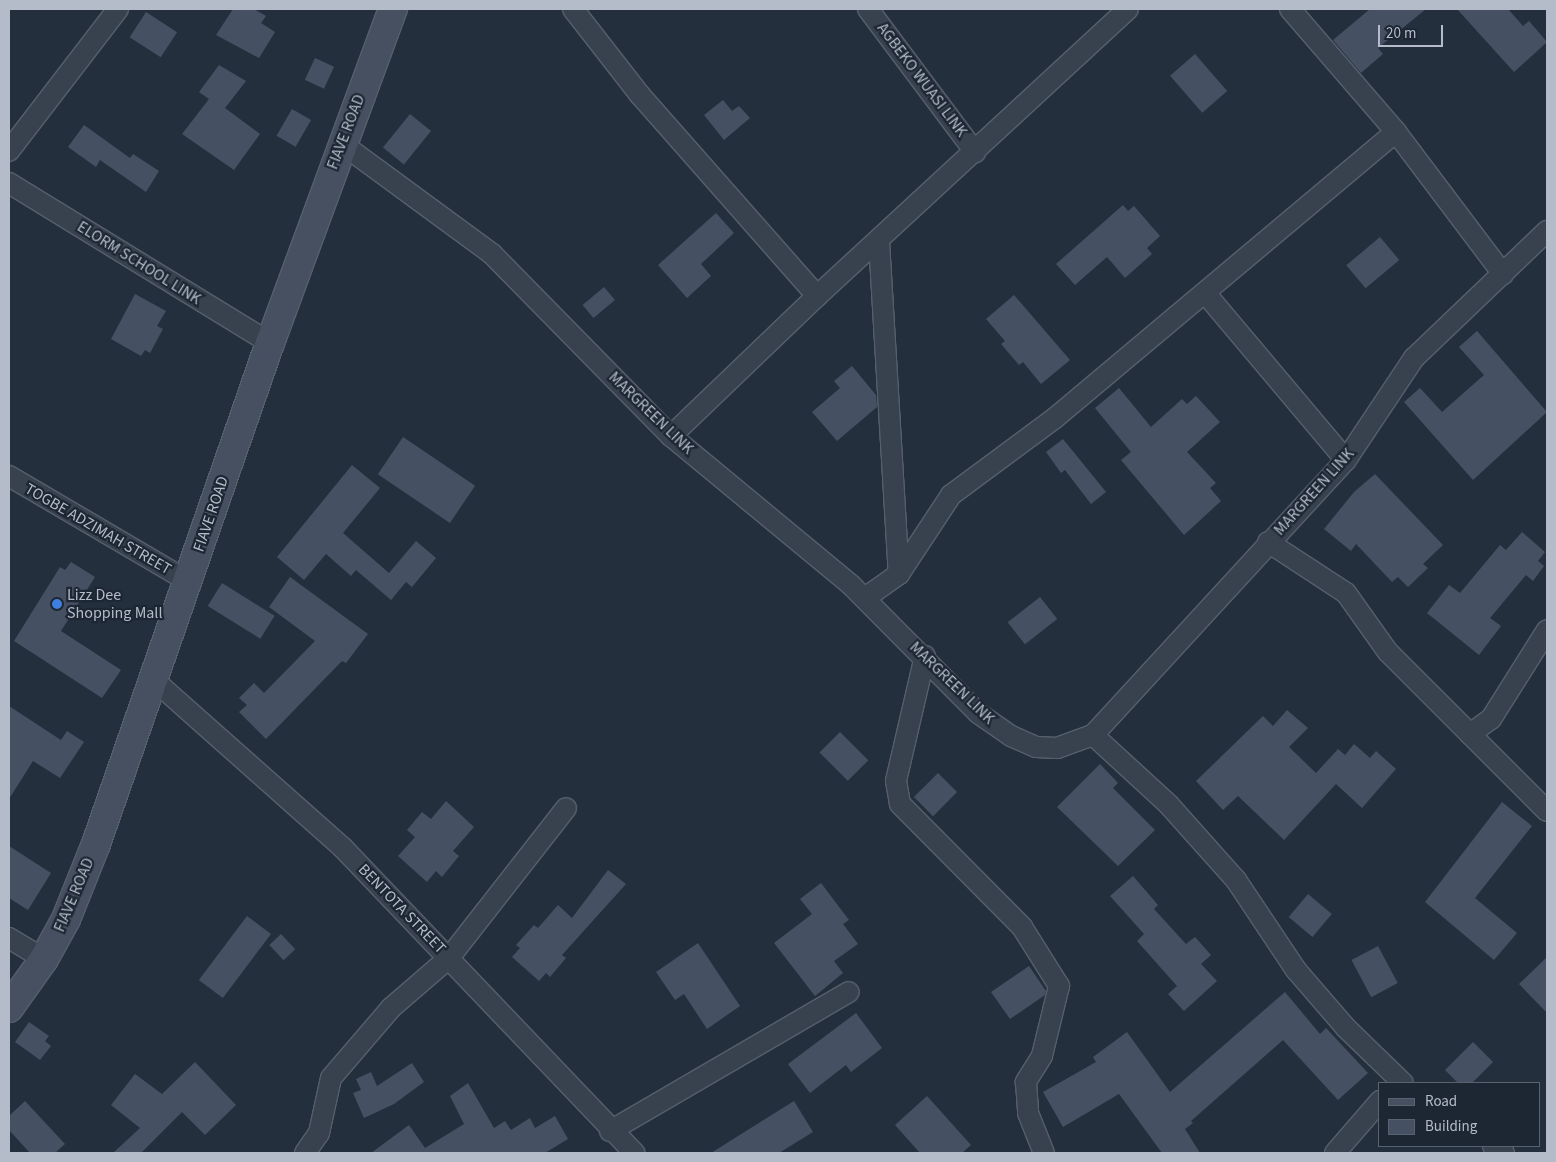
<!DOCTYPE html>
<style>
body{margin:0}
#map{position:relative;width:1556px;height:1162px;overflow:hidden;background:#242f3e;font-family:"Source Sans 3",sans-serif}
div>[style]{position:absolute}
.building>*{inset:0;background:#455162;transform-origin:0 0}
.roads{filter:drop-shadow(1px 0 #565f6c) drop-shadow(-1px 0 #565f6c) drop-shadow(0 1px #565f6c) drop-shadow(0 -1px #565f6c)}
.street>*{height:20px;margin:-10px;padding:0 10px;transform-origin:10px;border-radius:10px;background:#38414e}
.secondary>*{height:28px;margin:-14px;padding:0 14px;transform-origin:14px;border-radius:14px;background:#465061}
.dots>*{width:14px;height:14px;translate:-50% -50%;box-sizing:border-box;border:2px solid #1d2633;border-radius:50%}
span{translate:-50% -50%;white-space:nowrap;text-align:center;line-height:1.15;-webkit-text-stroke:4.5px #1d2633;paint-order:stroke}
.street-label{font-size:16px;color:#b4bcc9}
.poi-label{font-size:16px;color:#b4bcc9}
.left{translate:0 -50%;text-align:left}
.frame{position:absolute;inset:0;border:10px solid #b4bcc9;pointer-events:none}
.legend{position:absolute;left:1378px;top:1082px;width:162px;height:65px;box-sizing:border-box;background:#1d2633;border:1px solid #59626f;margin:0;padding:6px 9px;list-style:none;font-size:15px;color:#b4bcc9}
.legend li{display:flex;align-items:center;gap:10px;height:25px}
.legend b{width:25px;border:1px solid #59626f}
.scale{position:absolute;left:1378px;top:25px;width:65px;height:22px;box-sizing:border-box;border:2px solid #b4bcc9;border-top:0;padding-left:6px;font-size:15px;line-height:18px;white-space:nowrap;color:#b4bcc9;-webkit-text-stroke:4px #1d2633;paint-order:stroke}
</style>
<div id="map">
<div class="building">
<i style="clip-path:polygon(233px 9px,254px 9px,266px 16px,261px 23px,275px 32px,259px 58px,216px 35px)"></i>
<i style="clip-path:polygon(1370px 9px,1426px 9px,1378px 48px,1383px 54px,1361px 73px,1333px 40px)"></i>
<i style="clip-path:polygon(1457px 9px,1508px 9px,1523px 26px,1529px 21px,1547px 42px,1514px 72px)"></i>
<i style="left:146px;top:12px;width:37px;height:30px;rotate:33deg"></i>
<i style="left:1195px;top:54px;width:49px;height:33px;rotate:49deg"></i>
<i style="left:315px;top:58px;width:21px;height:24px;rotate:25deg"></i>
<i style="clip-path:polygon(219px 65px,246px 81px,225px 108px,260px 134px,234px 170px,182px 134px,209px 99px,199px 92px)"></i>
<i style="clip-path:polygon(723px 100px,732px 111px,739px 106px,750px 118px,724px 140px,704px 115px)"></i>
<i style="left:292px;top:109px;width:22px;height:31px;rotate:30deg"></i>
<i style="left:410px;top:114px;width:27px;height:43px;rotate:39deg"></i>
<i style="clip-path:polygon(84px 125px,130px 158px,133px 154px,159px 171px,146px 192px,100px 160px,96px 167px,68px 147px)"></i>
<i style="clip-path:polygon(1123px 205px,1128px 211px,1134px 206px,1160px 236px,1147px 248px,1152px 254px,1125px 278px,1107px 257px,1075px 285px,1056px 264px)"></i>
<i style="clip-path:polygon(716px 213px,734px 233px,701px 264px,711px 276px,687px 298px,658px 265px)"></i>
<i style="left:1380px;top:237px;width:30px;height:44px;rotate:50deg"></i>
<i style="left:604px;top:287px;width:17px;height:28px;rotate:50deg"></i>
<i style="clip-path:polygon(135px 294px,166px 311px,157px 326px,163px 329px,150px 353px,145px 350px,141px 356px,111px 339px)"></i>
<i style="clip-path:polygon(1014px 295px,1070px 360px,1041px 384px,1023px 362px,1019px 365px,1001px 344px,1005px 341px,986px 319px)"></i>
<i style="clip-path:polygon(1477px 331px,1547px 412px,1473px 480px,1404px 402px,1420px 388px,1442px 412px,1484px 375px,1459px 347px)"></i>
<i style="clip-path:polygon(852px 366px,876px 395px,877px 407px,837px 441px,812px 412px,840px 388px,834px 381px)"></i>
<i style="clip-path:polygon(1119px 388px,1151px 427px,1182px 399px,1187px 404px,1196px 396px,1220px 422px,1187px 452px,1216px 483px,1210px 488px,1221px 501px,1184px 535px,1121px 460px,1131px 452px,1095px 408px)"></i>
<i style="left:403px;top:437px;width:87px;height:45px;rotate:34deg"></i>
<i style="clip-path:polygon(1063px 439px,1106px 492px,1091px 504px,1065px 470px,1061px 473px,1046px 452px)"></i>
<i style="clip-path:polygon(352px 465px,380px 488px,343px 533px,389px 573px,416px 541px,436px 558px,412px 587px,406px 582px,391px 600px,356px 570px,351px 576px,326px 554px,304px 580px,277px 557px)"></i>
<i style="clip-path:polygon(1375px 474px,1443px 545px,1423px 564px,1428px 568px,1408px 587px,1398px 577px,1392px 582px,1356px 544px,1351px 551px,1324px 529px,1354px 492px)"></i>
<i style="clip-path:polygon(1522px 532px,1545px 552px,1538px 561px,1544px 566px,1533px 581px,1526px 575px,1490px 618px,1501px 626px,1479px 655px,1427px 613px,1449px 585px,1460px 593px,1500px 545px,1506px 550px)"></i>
<i style="clip-path:polygon(71px 562px,95px 577px,61px 631px,121px 670px,102px 698px,14px 641px,60px 567px,65px 570px)"></i>
<i style="clip-path:polygon(290px 577px,368px 634px,346px 663px,342px 661px,266px 739px,239px 712px,247px 705px,239px 698px,254px 683px,264px 693px,315px 641px,269px 607px)"></i>
<i style="left:222px;top:583px;width:62px;height:27px;rotate:32deg"></i>
<i style="left:1040px;top:597px;width:28px;height:41px;rotate:52deg"></i>
<i style="clip-path:polygon(9px 706px,61px 740px,67px 731px,84px 742px,60px 778px,33px 761px,9px 799px)"></i>
<i style="clip-path:polygon(1287px 710px,1308px 728px,1289px 747px,1316px 773px,1338px 749px,1345px 755px,1354px 744px,1370px 758px,1376px 751px,1396px 769px,1362px 808px,1336px 784px,1284px 840px,1238px 796px,1223px 810px,1196px 781px,1263px 716px,1273px 726px)"></i>
<i style="left:840px;top:732px;width:40px;height:29px;rotate:45deg"></i>
<i style="clip-path:polygon(1100px 764px,1118px 783px,1113px 788px,1155px 830px,1118px 866px,1057px 807px)"></i>
<i style="left:938px;top:773px;width:27px;height:34px;rotate:45deg"></i>
<i style="clip-path:polygon(446px 801px,474px 827px,453px 851px,459px 856px,442px 877px,436px 871px,427px 882px,398px 856px,415px 837px,407px 830px,422px 812px,431px 819px)"></i>
<i style="clip-path:polygon(1502px 802px,1532px 826px,1475px 898px,1517px 933px,1494px 960px,1425px 902px)"></i>
<i style="clip-path:polygon(9px 846px,51px 873px,28px 910px,9px 898px)"></i>
<i style="clip-path:polygon(608px 870px,626px 884px,562px 955px,566px 958px,550px 977px,546px 973px,539px 981px,512px 957px,520px 948px,516px 945px,534px 925px,538px 928px,558px 905px,572px 918px)"></i>
<i style="clip-path:polygon(1133px 876px,1158px 905px,1154px 909px,1186px 944px,1195px 937px,1211px 955px,1201px 964px,1217px 981px,1184px 1011px,1168px 994px,1177px 986px,1137px 941px,1144px 934px,1110px 896px)"></i>
<i style="clip-path:polygon(821px 883px,849px 920px,843px 924px,858px 944px,834px 961px,843px 973px,815px 996px,774px 943px,812px 914px,800px 899px)"></i>
<i style="left:1308px;top:894px;width:31px;height:30px;rotate:40deg"></i>
<i style="left:247px;top:916px;width:30px;height:80px;rotate:37deg"></i>
<i style="left:281px;top:934px;width:21px;height:16px;rotate:47deg"></i>
<i style="clip-path:polygon(698px 943px,740px 1006px,707px 1029px,684px 994px,675px 1000px,656px 972px)"></i>
<i style="left:1378px;top:946px;width:42px;height:30px;rotate:62deg"></i>
<i style="clip-path:polygon(1547px 957px,1547px 1013px,1519px 984px)"></i>
<i style="clip-path:polygon(1029px 966px,1046px 991px,1045px 995px,1010px 1019px,991px 992px)"></i>
<i style="clip-path:polygon(1285px 992px,1320px 1034px,1326px 1028px,1368px 1073px,1338px 1100px,1283px 1040px,1191px 1121px,1193px 1123px,1185px 1129px,1200px 1153px,1162px 1153px,1119px 1094px,1063px 1127px,1043px 1092px,1096px 1062px,1093px 1057px,1127px 1032px,1170px 1092px)"></i>
<i style="clip-path:polygon(856px 1013px,882px 1048px,851px 1072px,846px 1065px,810px 1093px,788px 1064px)"></i>
<i style="clip-path:polygon(29px 1022px,49px 1036px,45px 1041px,51px 1046px,40px 1060px,15px 1042px)"></i>
<i style="clip-path:polygon(1473px 1042px,1493px 1062px,1472px 1083px,1458px 1083px,1445px 1070px)"></i>
<i style="clip-path:polygon(195px 1062px,236px 1105px,205px 1135px,182px 1112px,141px 1153px,113px 1153px,140px 1128px,111px 1105px,135px 1074px,162px 1094px)"></i>
<i style="clip-path:polygon(412px 1063px,424px 1082px,394px 1104px,364px 1118px,353px 1093px,361px 1090px,356px 1079px,371px 1072px,377px 1086px)"></i>
<i style="clip-path:polygon(468px 1083px,494px 1128px,505px 1121px,511px 1130px,530px 1118px,535px 1128px,555px 1116px,568px 1139px,545px 1153px,371px 1153px,409px 1125px,425px 1148px,464px 1124px,450px 1096px)"></i>
<i style="clip-path:polygon(927px 1096px,971px 1145px,962px 1153px,920px 1153px,895px 1125px)"></i>
<i style="clip-path:polygon(25px 1101px,65px 1144px,55px 1153px,30px 1153px,9px 1130px,9px 1116px)"></i>
<i style="clip-path:polygon(794px 1101px,813px 1132px,779px 1153px,711px 1153px)"></i>
</div>
<div class="roads">
<div class="street">
<i style="left:573px;top:9px;width:109px;rotate:52.1deg"></i>
<i style="left:640px;top:95px;width:268px;rotate:48.6deg"></i>
<i style="left:868px;top:9px;width:179px;rotate:53.2deg"></i>
<i style="left:1290px;top:9px;width:162px;rotate:49.2deg"></i>
<i style="left:1396px;top:132px;width:178px;rotate:53deg"></i>
<i style="left:341px;top:143px;width:187px;rotate:36.3deg"></i>
<i style="left:492px;top:254px;width:255px;rotate:45.5deg"></i>
<i style="left:671px;top:436px;width:234px;rotate:39.6deg"></i>
<i style="left:851px;top:585px;width:180px;rotate:45.2deg"></i>
<i style="left:978px;top:713px;width:40px;rotate:34.9deg"></i>
<i style="left:1011px;top:736px;width:27px;rotate:24deg"></i>
<i style="left:1036px;top:747px;width:21px;rotate:3deg"></i>
<i style="left:1057px;top:748px;width:38px;rotate:-20deg"></i>
<i style="left:1093px;top:735px;width:374px;rotate:-47.4deg"></i>
<i style="left:1346px;top:460px;width:123px;rotate:-56.3deg"></i>
<i style="left:1414px;top:358px;width:184px;rotate:-43.7deg"></i>
<i style="left:9px;top:151px;width:179px;rotate:-52.5deg"></i>
<i style="left:9px;top:183px;width:306px;rotate:31.5deg"></i>
<i style="left:879px;top:241px;width:334px;rotate:86.6deg"></i>
<i style="left:1206px;top:294px;width:217px;rotate:49.9deg"></i>
<i style="left:671px;top:436px;width:202px;rotate:-43.8deg"></i>
<i style="left:817px;top:296px;width:423px;rotate:-42.7deg"></i>
<i style="left:9px;top:476px;width:208px;rotate:30.4deg"></i>
<i style="left:1268px;top:542px;width:93px;rotate:33.2deg"></i>
<i style="left:1346px;top:593px;width:72px;rotate:54.6deg"></i>
<i style="left:1388px;top:652px;width:225px;rotate:45deg"></i>
<i style="left:865px;top:598px;width:42px;rotate:-35.2deg"></i>
<i style="left:899px;top:574px;width:95px;rotate:-56.6deg"></i>
<i style="left:951px;top:495px;width:129px;rotate:-36.5deg"></i>
<i style="left:1055px;top:418px;width:445px;rotate:-40deg"></i>
<i style="left:925px;top:656px;width:128px;rotate:103.1deg"></i>
<i style="left:896px;top:781px;width:23px;rotate:80deg"></i>
<i style="left:900px;top:804px;width:173px;rotate:45.2deg"></i>
<i style="left:1022px;top:927px;width:70px;rotate:57.9deg"></i>
<i style="left:1059px;top:986px;width:72px;rotate:103.7deg"></i>
<i style="left:1042px;top:1056px;width:31px;rotate:122deg"></i>
<i style="left:1026px;top:1082px;width:31px;rotate:86deg"></i>
<i style="left:1028px;top:1113px;width:43px;rotate:68.2deg"></i>
<i style="left:155px;top:681px;width:251px;rotate:41.6deg"></i>
<i style="left:343px;top:848px;width:422px;rotate:46.3deg"></i>
<i style="left:1470px;top:734px;width:26px;rotate:-36deg"></i>
<i style="left:1491px;top:719px;width:105px;rotate:-57.8deg"></i>
<i style="left:1093px;top:735px;width:103px;rotate:42.6deg"></i>
<i style="left:1169px;top:805px;width:101px;rotate:48.2deg"></i>
<i style="left:1236px;top:880px;width:108px;rotate:56.3deg"></i>
<i style="left:1296px;top:970px;width:77px;rotate:49.2deg"></i>
<i style="left:1346px;top:1028px;width:79px;rotate:44deg"></i>
<i style="left:9px;top:938px;width:41px;rotate:31deg"></i>
<i style="left:610px;top:1131px;width:276px;rotate:-30.2deg"></i>
<i style="left:1493px;top:1146px;width:13px;rotate:32deg"></i>
<i style="left:305px;top:1153px;width:24px;rotate:-55deg"></i>
<i style="left:319px;top:1133px;width:56px;rotate:-77.7deg"></i>
<i style="left:331px;top:1078px;width:92px;rotate:-49.4deg"></i>
<i style="left:391px;top:1008px;width:77px;rotate:-40.8deg"></i>
<i style="left:449px;top:958px;width:190px;rotate:-52deg"></i>
<i style="left:1335px;top:1153px;width:69px;rotate:-49.1deg"></i>
</div>
<div class="secondary">
<i style="left:9px;top:1008px;width:60px;rotate:-54.5deg"></i>
<i style="left:44px;top:959px;width:46px;rotate:-61.2deg"></i>
<i style="left:66px;top:919px;width:81px;rotate:-68.2deg"></i>
<i style="left:96px;top:844px;width:530px;rotate:-70.85deg"></i>
<i style="left:270px;top:343px;width:356px;rotate:-69.8deg"></i>
</div>
</div>
<div class="dots">
<i style="left:57px;top:604px;background:#3f7fe0"></i>
</div>
<div class="street-label">
<span style="left:922px;top:80px;rotate:53deg">AGBEKO WUASI LINK</span>
<span style="left:346px;top:132px;rotate:-69deg">FIAVE ROAD</span>
<span style="left:139px;top:263px;rotate:32deg">ELORM SCHOOL LINK</span>
<span style="left:651px;top:413px;rotate:44deg">MARGREEN LINK</span>
<span style="left:1314px;top:492px;rotate:-48deg">MARGREEN LINK</span>
<span style="left:211px;top:514px;rotate:-71deg">FIAVE ROAD</span>
<span style="left:98px;top:529px;rotate:30deg">TOGBE ADZIMAH STREET</span>
<span style="left:952px;top:683px;rotate:44deg">MARGREEN LINK</span>
<span style="left:74px;top:895px;rotate:-67deg">FIAVE ROAD</span>
<span style="left:402px;top:909px;rotate:46deg">BENTOTA STREET</span>
</div>
<div class="poi-label">
<span class="left" style="left:67px;top:604px">Lizz Dee<br>Shopping Mall</span>
</div>
<div class="frame"></div>
<ul class="legend">
<li><b style="height:6px;background:#465061"></b>Road</li>
<li><b style="height:14px;background:#455162"></b>Building</li>
</ul>
<div class="scale">20 m</div>
</div>
